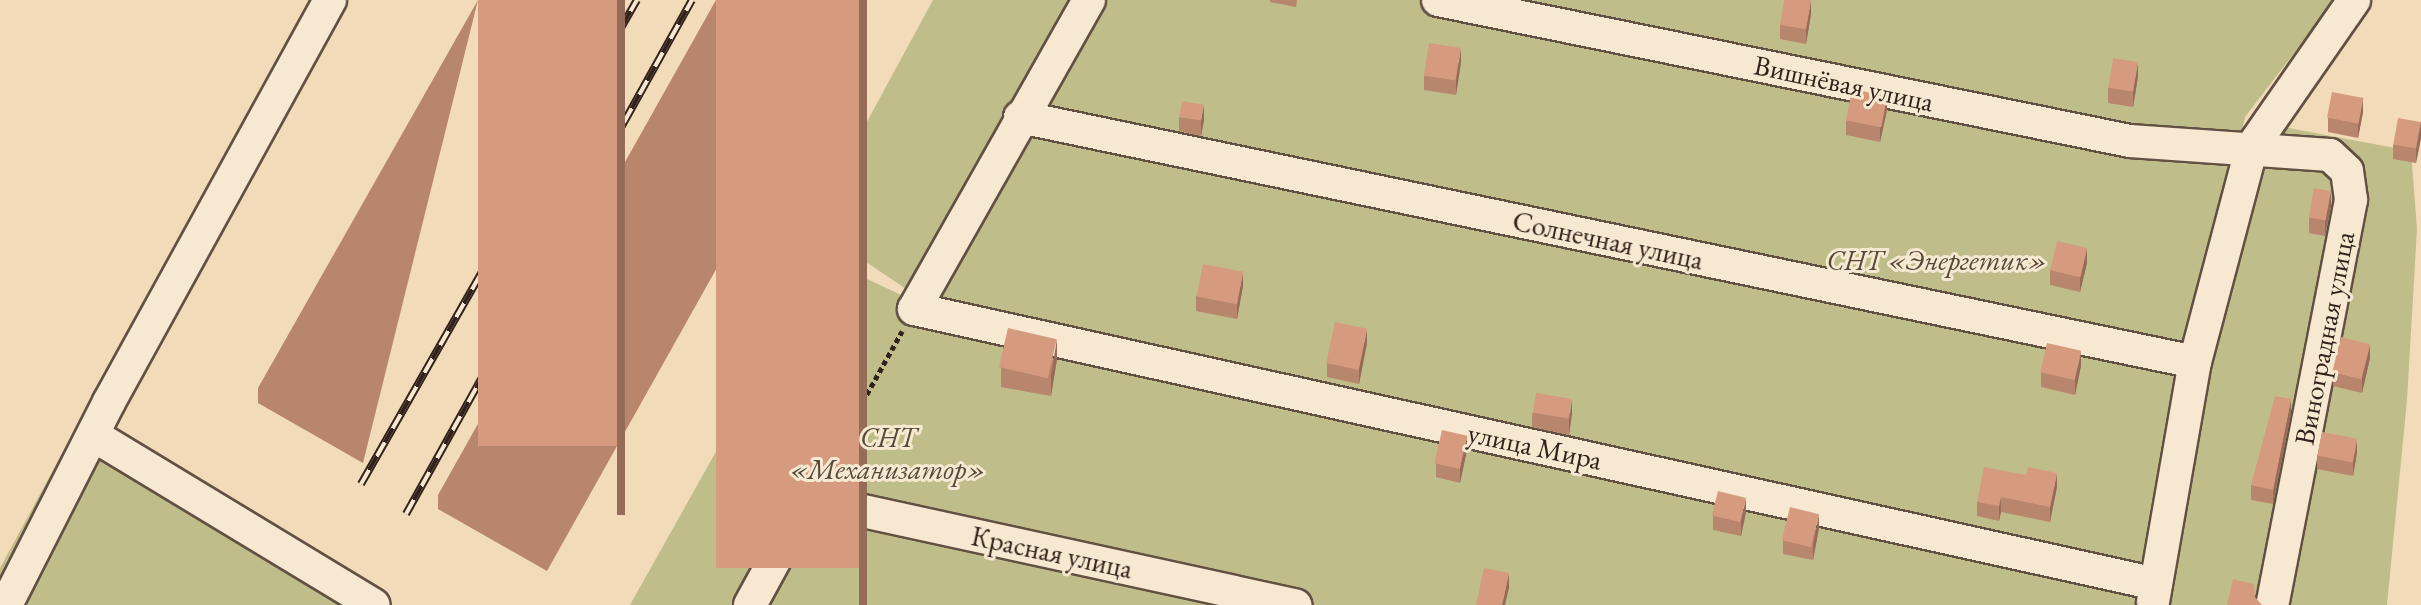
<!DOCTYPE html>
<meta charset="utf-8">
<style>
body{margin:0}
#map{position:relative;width:2421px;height:605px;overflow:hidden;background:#f2dbb8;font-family:"EB Garamond",serif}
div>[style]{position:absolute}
.green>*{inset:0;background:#bfbe8b}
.path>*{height:4.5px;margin-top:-2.25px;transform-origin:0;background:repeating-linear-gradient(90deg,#32221c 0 5px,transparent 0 8.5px)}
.roads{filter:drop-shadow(2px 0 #625043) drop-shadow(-2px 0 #625043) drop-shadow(0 2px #625043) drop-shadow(0 -2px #625043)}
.minor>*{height:32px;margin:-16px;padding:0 16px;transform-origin:16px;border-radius:16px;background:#f7e8d1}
.rail>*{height:8px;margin-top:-4px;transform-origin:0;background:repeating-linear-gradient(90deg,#f7e8d1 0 16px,#32221c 0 32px);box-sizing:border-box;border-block:2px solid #32221c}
.wall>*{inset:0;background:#b8856d}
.shaded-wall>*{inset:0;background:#966c59;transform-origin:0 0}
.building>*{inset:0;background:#d69b7f;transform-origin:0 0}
span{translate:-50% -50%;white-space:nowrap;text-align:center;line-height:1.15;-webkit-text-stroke:6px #f7e8d1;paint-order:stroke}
.street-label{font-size:28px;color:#32221c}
.park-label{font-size:28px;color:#554938;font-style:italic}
</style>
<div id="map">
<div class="green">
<i style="clip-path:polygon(933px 0,2335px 0,2245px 117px,2240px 139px,2252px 121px,2411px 151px,2417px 229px,2407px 400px,2387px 605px,630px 605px,824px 259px,927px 307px,2148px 574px,2193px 365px,2175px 380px,2143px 570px,927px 303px,811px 225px)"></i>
<i style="clip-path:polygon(83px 415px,388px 605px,0 605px,0 568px)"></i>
</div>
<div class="path">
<i style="left:821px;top:476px;width:166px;rotate:-60.8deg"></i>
</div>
<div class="roads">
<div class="minor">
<i style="left:1089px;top:0;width:355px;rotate:119.5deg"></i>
<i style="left:914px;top:309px;width:1272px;rotate:12.48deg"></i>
<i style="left:1438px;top:0;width:706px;rotate:11.52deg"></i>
<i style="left:2130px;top:141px;width:200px;rotate:4deg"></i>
<i style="left:2330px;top:155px;width:23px;rotate:43deg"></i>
<i style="left:2347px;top:171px;width:29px;rotate:82deg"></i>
<i style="left:2351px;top:200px;width:413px;rotate:101deg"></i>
<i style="left:1020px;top:117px;width:1200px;rotate:11.78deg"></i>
<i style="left:93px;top:435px;width:328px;rotate:31.2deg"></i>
<i style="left:2153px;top:602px;width:244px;rotate:-80.1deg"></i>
<i style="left:2195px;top:362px;width:222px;rotate:-75.2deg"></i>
<i style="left:2252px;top:147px;width:179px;rotate:-55.2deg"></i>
<i style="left:6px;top:605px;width:228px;rotate:-63.1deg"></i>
<i style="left:109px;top:402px;width:459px;rotate:-61.2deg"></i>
<i style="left:750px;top:605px;width:121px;rotate:-61.3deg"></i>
<i style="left:808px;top:499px;width:499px;rotate:12.3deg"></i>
</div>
</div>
<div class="rail">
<i style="left:361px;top:484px;width:557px;rotate:-60.31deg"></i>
<i style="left:406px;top:514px;width:588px;rotate:-60.91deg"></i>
</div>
<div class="wall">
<i style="clip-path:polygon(478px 0,363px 463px,258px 403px,258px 388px)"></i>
<i style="clip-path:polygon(716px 0,867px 0,547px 571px,438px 509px,438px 495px)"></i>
<i style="clip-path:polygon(1270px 0,1297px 0,1296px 7px,1270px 2px)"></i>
<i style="clip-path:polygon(1811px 14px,1806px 44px,1780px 39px,1780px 25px)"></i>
<i style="clip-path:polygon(1461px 62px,1456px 95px,1424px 90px,1424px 76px)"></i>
<i style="clip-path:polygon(2138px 77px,2133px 107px,2108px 103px,2108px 88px)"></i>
<i style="clip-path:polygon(1887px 110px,1880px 142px,1846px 135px,1846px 120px)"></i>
<i style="clip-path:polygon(2363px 112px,2358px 138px,2328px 132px,2328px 118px)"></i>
<i style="clip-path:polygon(1179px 117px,1204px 120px,1201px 136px,1179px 131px)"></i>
<i style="clip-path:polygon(2421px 122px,2421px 138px,2416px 163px,2393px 159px,2393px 145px)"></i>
<i style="clip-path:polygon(2331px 206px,2325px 236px,2309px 233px,2309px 218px)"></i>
<i style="clip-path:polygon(2087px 263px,2080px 292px,2050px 285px,2050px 270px)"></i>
<i style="clip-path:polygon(1243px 286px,1237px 319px,1196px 311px,1196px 296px)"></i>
<i style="clip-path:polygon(1367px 343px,1359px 384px,1327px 377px,1327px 363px)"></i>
<i style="clip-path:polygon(2370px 358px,2362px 393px,2333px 386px,2333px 372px)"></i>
<i style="clip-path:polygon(1057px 359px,1051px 396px,1001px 387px,1001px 367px)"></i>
<i style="clip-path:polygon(2081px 366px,2075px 395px,2041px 387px,2041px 372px)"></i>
<i style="clip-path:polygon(1532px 413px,1572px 413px,1569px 435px,1532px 427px)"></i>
<i style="clip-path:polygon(2291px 414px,2273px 504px,2251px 500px,2251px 485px)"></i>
<i style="clip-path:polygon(1467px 450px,1460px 483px,1436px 477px,1436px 463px)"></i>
<i style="clip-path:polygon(2357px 453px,2353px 476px,2317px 469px,2317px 455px)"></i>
<i style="clip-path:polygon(2057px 487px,2050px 522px,2001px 512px,1999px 521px,1977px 516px,1977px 502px)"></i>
<i style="clip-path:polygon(1746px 512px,1741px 536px,1713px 530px,1713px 515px)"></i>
<i style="clip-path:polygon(1819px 528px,1813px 560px,1783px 554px,1783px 540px)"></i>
</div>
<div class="shaded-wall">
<i style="left:617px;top:0;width:8px;height:515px"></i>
<i style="left:859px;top:0;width:8px;height:638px"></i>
<i style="clip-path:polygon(1811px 0,1811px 14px,1806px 44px,1806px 29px)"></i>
<i style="clip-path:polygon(1461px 48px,1461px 62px,1456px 95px,1456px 80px)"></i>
<i style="clip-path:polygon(2138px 62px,2138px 77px,2133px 107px,2133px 92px)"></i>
<i style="clip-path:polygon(1887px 96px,1887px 110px,1880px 142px,1880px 127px)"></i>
<i style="clip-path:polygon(2363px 98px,2363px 112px,2358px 138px,2358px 123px)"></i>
<i style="clip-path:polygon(1204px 105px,1204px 120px,1201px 136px,1201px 121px)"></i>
<i style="clip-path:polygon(2421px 123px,2421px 138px,2416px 163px,2416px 149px)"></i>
<i style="clip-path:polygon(2331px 191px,2331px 206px,2325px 236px,2325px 221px)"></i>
<i style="clip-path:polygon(2087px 248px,2087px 263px,2080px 292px,2080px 277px)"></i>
<i style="clip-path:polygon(1243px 272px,1243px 286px,1237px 319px,1237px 304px)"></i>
<i style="clip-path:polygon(1367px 329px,1367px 343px,1359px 384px,1359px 369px)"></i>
<i style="clip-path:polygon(1057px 339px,1057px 359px,1051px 396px,1051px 375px)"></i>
<i style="clip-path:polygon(2370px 344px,2370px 358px,2362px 393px,2362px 378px)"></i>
<i style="clip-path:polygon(2081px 351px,2081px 366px,2075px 395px,2075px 380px)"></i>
<i style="clip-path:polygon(1572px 399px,1572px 413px,1569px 435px,1569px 421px)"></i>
<i style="clip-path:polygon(2291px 399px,2291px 414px,2273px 504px,2273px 490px)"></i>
<i style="clip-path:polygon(1467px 436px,1467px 450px,1460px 483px,1460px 468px)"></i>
<i style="clip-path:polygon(2357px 439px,2357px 453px,2353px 476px,2353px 461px)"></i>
<i style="clip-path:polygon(2057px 473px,2057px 487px,2050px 522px,2050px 507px)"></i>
<i style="clip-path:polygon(2001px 497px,2001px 512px,1999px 521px,1999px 506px)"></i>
<i style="clip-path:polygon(1746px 498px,1746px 512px,1741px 536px,1741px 521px)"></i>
<i style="clip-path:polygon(1819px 514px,1819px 528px,1813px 560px,1813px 545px)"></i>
<i style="clip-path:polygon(1509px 573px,1509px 588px,1505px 605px,1502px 605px)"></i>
</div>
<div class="building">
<i style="left:478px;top:0;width:139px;height:446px"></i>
<i style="left:716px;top:0;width:143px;height:568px"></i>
<i style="clip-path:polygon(1784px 0,1811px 0,1806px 29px,1780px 25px)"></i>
<i style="left:1429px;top:43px;width:32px;height:33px;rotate:9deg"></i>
<i style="left:2113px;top:58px;width:25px;height:30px;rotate:9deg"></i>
<i style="left:1852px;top:89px;width:36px;height:32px;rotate:11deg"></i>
<i style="left:2332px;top:92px;width:32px;height:26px;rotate:11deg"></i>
<i style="left:1182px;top:101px;width:22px;height:16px;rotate:10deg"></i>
<i style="left:2398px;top:118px;width:23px;height:27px;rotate:10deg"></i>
<i style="left:2314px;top:188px;width:17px;height:30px;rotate:10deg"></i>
<i style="left:2057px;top:241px;width:31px;height:30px;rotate:13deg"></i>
<i style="left:1203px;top:264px;width:41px;height:33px;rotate:11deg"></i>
<i style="left:1335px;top:322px;width:33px;height:42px;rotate:12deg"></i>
<i style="left:1008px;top:328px;width:50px;height:40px;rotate:13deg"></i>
<i style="left:2341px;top:337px;width:30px;height:36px;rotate:14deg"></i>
<i style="left:2047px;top:343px;width:35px;height:30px;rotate:13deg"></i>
<i style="left:1536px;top:393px;width:36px;height:20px;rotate:9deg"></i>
<i style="clip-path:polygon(2275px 396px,2291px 399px,2273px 490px,2251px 485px)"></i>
<i style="left:1442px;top:430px;width:26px;height:34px;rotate:13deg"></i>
<i style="left:2322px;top:432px;width:36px;height:24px;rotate:11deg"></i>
<i style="clip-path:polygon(1984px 467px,2026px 475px,2028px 467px,2057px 473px,2050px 507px,2001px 497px,1999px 506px,1977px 502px)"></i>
<i style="left:1718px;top:491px;width:29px;height:25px;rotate:14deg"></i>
<i style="left:1790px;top:507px;width:30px;height:34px;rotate:14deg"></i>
<i style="clip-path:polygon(1484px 568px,1509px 573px,1502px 605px,1476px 605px)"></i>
<i style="clip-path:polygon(2233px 579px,2254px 584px,2255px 597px,2262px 605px,2227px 605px)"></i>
</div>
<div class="street-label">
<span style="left:1844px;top:83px;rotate:12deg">Вишнёвая улица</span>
<span style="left:1608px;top:240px;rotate:12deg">Солнечная улица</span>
<span style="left:2324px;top:338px;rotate:-79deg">Виноградная улица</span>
<span style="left:1535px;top:446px;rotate:12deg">улица Мира</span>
<span style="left:1052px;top:552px;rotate:12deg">Красная улица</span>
</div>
<div class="park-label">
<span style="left:1937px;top:260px">СНТ «Энергетик»</span>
<span style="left:888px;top:453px">СНТ<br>«Механизатор»</span>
</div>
</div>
